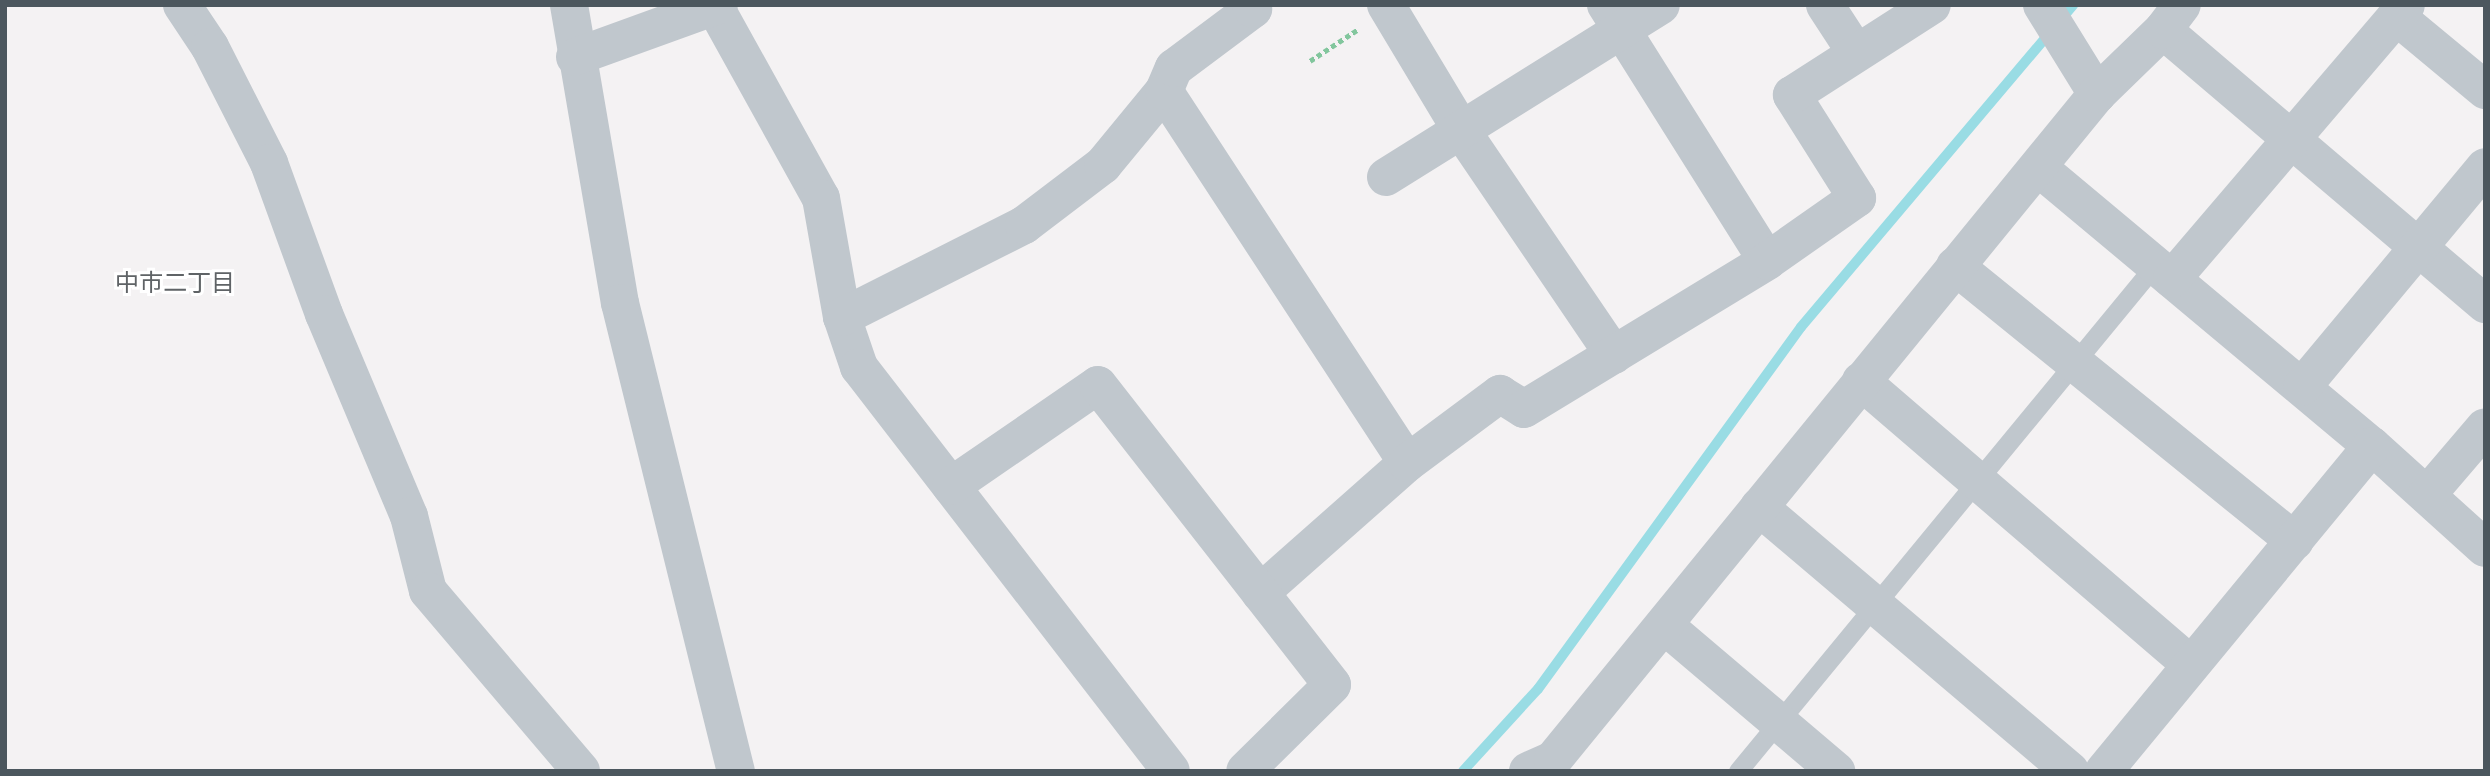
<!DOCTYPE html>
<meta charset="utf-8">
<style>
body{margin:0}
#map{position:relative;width:2490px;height:776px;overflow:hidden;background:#f4f2f3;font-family:Helvetica,"Noto Sans JP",sans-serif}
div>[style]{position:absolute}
.stream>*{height:10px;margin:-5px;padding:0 5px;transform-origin:5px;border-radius:5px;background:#99dce4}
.path>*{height:4.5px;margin-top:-2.25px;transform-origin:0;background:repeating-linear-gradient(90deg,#82c69d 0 5px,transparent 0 8.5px)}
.lane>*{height:19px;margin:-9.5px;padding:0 9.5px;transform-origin:9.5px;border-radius:9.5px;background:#c0c7cd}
.street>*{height:38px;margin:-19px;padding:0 19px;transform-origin:19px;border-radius:19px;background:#c0c7cd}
span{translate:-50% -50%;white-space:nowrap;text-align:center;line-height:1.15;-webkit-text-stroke:6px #fff;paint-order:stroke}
.neighbourhood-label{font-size:24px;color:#5f6366}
.frame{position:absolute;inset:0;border:7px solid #4c575e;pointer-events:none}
</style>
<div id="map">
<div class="stream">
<i style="left:1463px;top:771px;width:111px;rotate:-47.6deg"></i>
<i style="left:1538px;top:689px;width:447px;rotate:-54deg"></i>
<i style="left:1801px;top:327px;width:422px;rotate:-49.8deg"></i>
</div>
<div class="path">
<i style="left:1310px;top:61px;width:56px;rotate:-33.4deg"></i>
</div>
<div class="lane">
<i style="left:1738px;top:771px;width:656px;rotate:-50.51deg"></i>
</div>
<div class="street">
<i style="left:182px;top:5px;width:50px;rotate:56.3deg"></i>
<i style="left:210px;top:47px;width:130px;rotate:63deg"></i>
<i style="left:269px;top:163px;width:161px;rotate:70deg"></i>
<i style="left:324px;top:314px;width:219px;rotate:67.2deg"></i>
<i style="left:409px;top:516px;width:77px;rotate:75.8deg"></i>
<i style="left:428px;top:591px;width:236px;rotate:49.6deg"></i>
<i style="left:569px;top:5px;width:302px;rotate:80.3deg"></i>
<i style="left:620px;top:303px;width:482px;rotate:76.1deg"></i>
<i style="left:1386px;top:5px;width:146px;rotate:59deg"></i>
<i style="left:1461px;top:130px;width:272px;rotate:55.8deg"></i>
<i style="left:1606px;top:5px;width:302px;rotate:57.8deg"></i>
<i style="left:1825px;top:5px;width:55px;rotate:56.9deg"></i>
<i style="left:2042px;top:5px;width:105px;rotate:58.3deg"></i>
<i style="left:715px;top:7px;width:218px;rotate:61deg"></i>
<i style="left:821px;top:198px;width:121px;rotate:80deg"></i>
<i style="left:842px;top:317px;width:53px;rotate:71.2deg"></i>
<i style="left:859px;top:367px;width:510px;rotate:52.32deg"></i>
<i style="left:2396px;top:16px;width:116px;rotate:39.7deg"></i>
<i style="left:2163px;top:30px;width:423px;rotate:40.4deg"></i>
<i style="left:575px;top:57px;width:153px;rotate:-19.9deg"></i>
<i style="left:1164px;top:91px;width:444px;rotate:56.8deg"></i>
<i style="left:1407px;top:463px;width:196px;rotate:138.5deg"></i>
<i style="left:2039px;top:168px;width:434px;rotate:39.9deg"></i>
<i style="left:2372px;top:446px;width:152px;rotate:42.1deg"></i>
<i style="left:1386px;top:177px;width:324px;rotate:-32deg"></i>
<i style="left:1955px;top:266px;width:437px;rotate:39deg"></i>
<i style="left:2172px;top:279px;width:360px;rotate:-49.5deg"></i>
<i style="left:842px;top:317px;width:204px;rotate:-26.8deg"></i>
<i style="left:1024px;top:225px;width:99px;rotate:-37.2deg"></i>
<i style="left:1103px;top:165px;width:96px;rotate:-50.5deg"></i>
<i style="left:1164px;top:91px;width:25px;rotate:-67deg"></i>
<i style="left:1174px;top:68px;width:99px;rotate:-36.8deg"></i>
<i style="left:1253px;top:9px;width:4px;rotate:-117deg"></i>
<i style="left:1861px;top:381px;width:435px;rotate:40.7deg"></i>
<i style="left:2302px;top:387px;width:286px;rotate:-50.2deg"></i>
<i style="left:1407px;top:463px;width:116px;rotate:-36.6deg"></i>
<i style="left:1500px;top:394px;width:28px;rotate:32deg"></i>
<i style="left:1524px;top:409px;width:285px;rotate:-31.3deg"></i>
<i style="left:1767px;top:261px;width:110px;rotate:-35deg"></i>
<i style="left:1857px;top:198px;width:122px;rotate:-122.3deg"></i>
<i style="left:1792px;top:95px;width:166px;rotate:-32.7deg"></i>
<i style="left:951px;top:486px;width:178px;rotate:-34.5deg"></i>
<i style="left:1098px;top:385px;width:380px;rotate:52deg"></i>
<i style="left:1332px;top:685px;width:122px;rotate:135.3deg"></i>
<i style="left:2427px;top:495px;width:89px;rotate:-49.5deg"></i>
<i style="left:1759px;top:507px;width:408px;rotate:40.3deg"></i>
<i style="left:1664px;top:625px;width:226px;rotate:40.3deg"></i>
<i style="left:1528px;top:771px;width:27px;rotate:-24deg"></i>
<i style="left:1553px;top:760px;width:860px;rotate:-50.76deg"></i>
<i style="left:2097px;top:94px;width:92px;rotate:-44.1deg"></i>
<i style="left:2163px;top:30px;width:31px;rotate:-53deg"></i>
<i style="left:2104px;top:771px;width:421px;rotate:-50.5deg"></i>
</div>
<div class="neighbourhood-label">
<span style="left:175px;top:283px">中市二丁目</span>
</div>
<div class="frame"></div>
</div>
